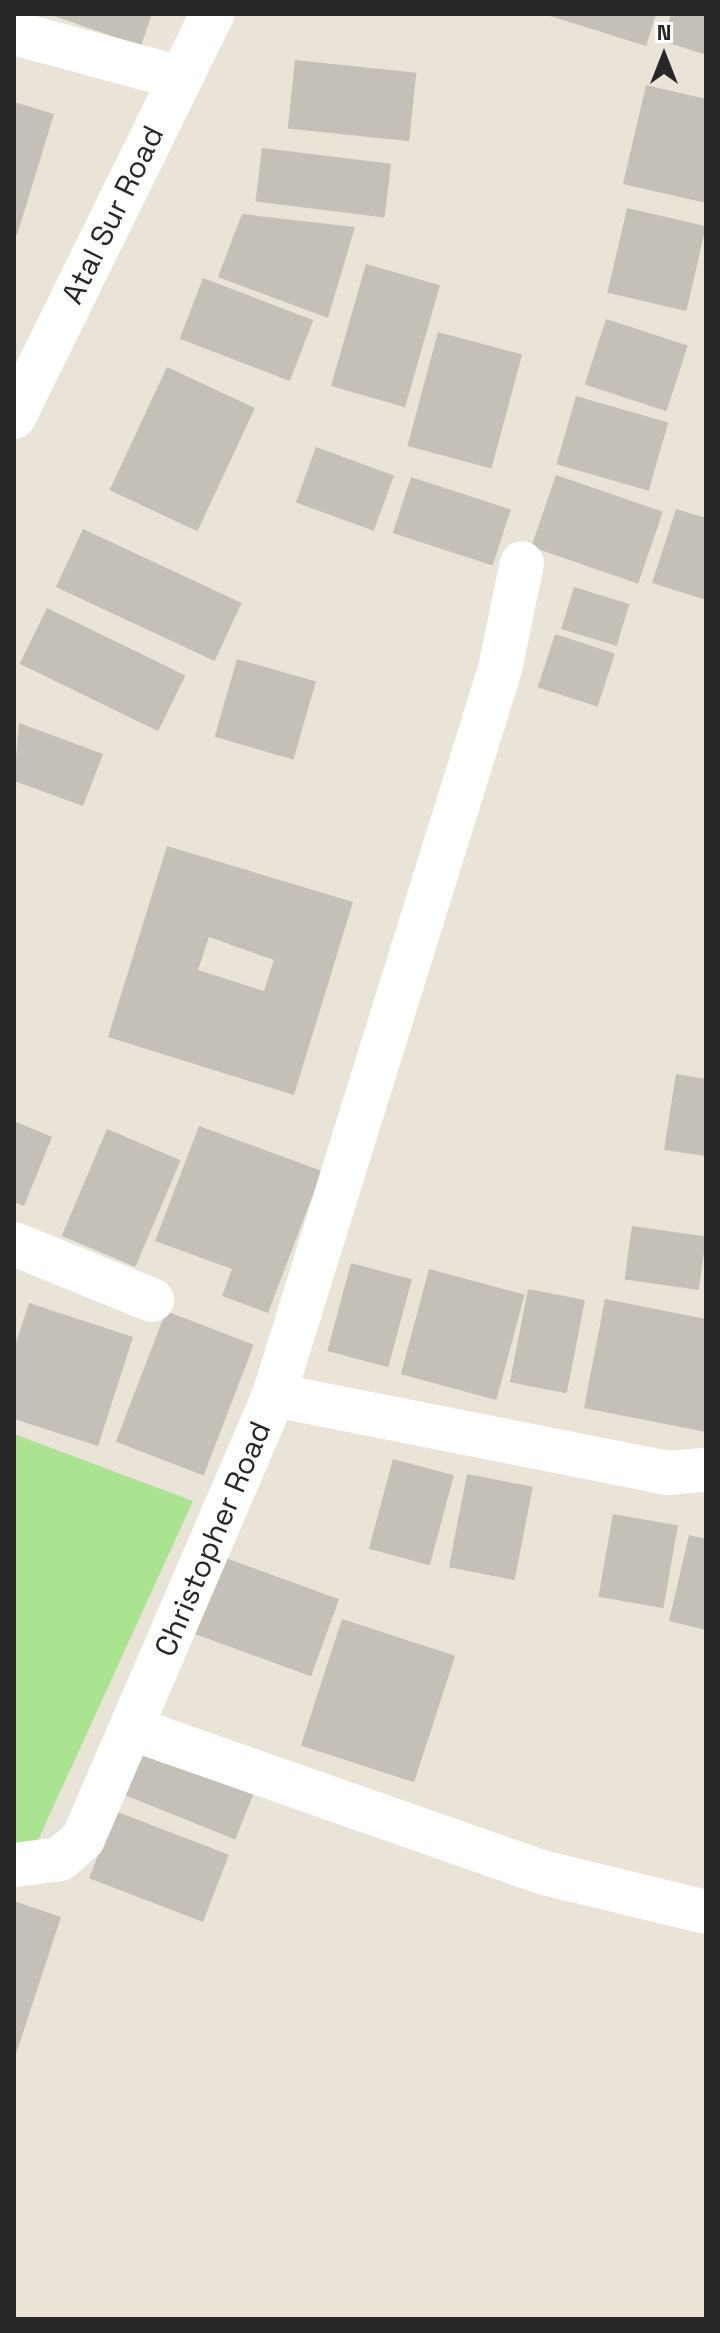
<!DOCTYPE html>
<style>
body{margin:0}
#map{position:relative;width:720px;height:2333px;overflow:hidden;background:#eae3d7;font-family:"Space Grotesk",sans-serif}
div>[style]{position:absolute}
.green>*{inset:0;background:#aae490}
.building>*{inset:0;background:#c5c0b7;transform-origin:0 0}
.minor>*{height:44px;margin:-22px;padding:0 22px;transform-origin:22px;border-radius:22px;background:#fff}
.tertiary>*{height:44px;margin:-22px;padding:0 22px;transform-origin:22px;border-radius:22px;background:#fff}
span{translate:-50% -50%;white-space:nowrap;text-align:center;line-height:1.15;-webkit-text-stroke:6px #fff;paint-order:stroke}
.street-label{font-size:30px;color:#272727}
.frame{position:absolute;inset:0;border:16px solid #272727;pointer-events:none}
.north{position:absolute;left:624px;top:16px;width:80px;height:80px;-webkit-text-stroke:6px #fff;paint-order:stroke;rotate:0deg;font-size:22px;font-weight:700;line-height:32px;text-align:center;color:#272727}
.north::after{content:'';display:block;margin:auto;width:28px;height:36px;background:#272727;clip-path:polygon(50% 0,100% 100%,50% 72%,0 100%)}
</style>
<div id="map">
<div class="green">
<i style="clip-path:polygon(14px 1434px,193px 1501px,34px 1849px,14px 1845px)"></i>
</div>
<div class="building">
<i style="clip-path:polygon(48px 14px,152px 14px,141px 46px)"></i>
<i style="clip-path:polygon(544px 14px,656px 14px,646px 46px)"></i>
<i style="clip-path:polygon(671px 14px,706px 14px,706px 55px,663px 41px)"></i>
<i style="left:295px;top:60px;width:122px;height:69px;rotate:6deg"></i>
<i style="clip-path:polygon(646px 85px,706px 99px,706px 203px,623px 184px)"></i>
<i style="clip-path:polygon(14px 102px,54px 114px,17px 235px,14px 235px)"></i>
<i style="left:262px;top:148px;width:130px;height:54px;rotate:7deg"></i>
<i style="left:627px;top:208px;width:81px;height:87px;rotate:13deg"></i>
<i style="clip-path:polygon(242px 214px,355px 227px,328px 318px,218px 277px)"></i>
<i style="left:366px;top:264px;width:77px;height:127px;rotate:16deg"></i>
<i style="left:203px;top:278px;width:118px;height:65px;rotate:21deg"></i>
<i style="left:606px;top:319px;width:86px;height:69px;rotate:18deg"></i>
<i style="left:438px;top:332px;width:87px;height:118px;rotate:15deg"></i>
<i style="left:167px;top:367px;width:97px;height:136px;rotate:25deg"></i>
<i style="left:576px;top:396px;width:96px;height:71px;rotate:16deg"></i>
<i style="left:316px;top:447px;width:83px;height:59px;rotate:20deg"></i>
<i style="left:556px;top:475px;width:113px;height:76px;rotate:19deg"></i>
<i style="left:411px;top:477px;width:105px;height:59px;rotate:18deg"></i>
<i style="clip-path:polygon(676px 509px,706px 518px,706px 600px,652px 583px)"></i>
<i style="left:83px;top:529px;width:175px;height:64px;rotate:25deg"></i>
<i style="left:574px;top:587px;width:58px;height:44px;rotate:17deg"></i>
<i style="left:47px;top:608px;width:154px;height:62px;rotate:26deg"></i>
<i style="left:555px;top:634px;width:63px;height:56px;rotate:18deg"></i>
<i style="left:237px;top:659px;width:82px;height:81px;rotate:16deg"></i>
<i style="clip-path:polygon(19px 723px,103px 754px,83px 806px,14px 781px)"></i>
<i style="clip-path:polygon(evenodd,167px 846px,353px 902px,294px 1095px,108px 1037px,167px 846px,209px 937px,274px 960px,264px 991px,198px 970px,209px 937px)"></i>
<i style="clip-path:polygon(676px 1074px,706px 1079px,706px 1156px,664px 1150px)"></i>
<i style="clip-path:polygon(14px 1121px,52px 1137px,24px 1206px,14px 1202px)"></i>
<i style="clip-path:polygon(199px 1126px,322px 1171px,268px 1313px,222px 1296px,232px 1269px,155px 1241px)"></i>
<i style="left:107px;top:1129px;width:80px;height:116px;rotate:23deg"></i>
<i style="left:632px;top:1226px;width:75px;height:54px;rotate:8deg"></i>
<i style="left:351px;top:1263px;width:63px;height:91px;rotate:15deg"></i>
<i style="left:429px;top:1269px;width:99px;height:109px;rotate:15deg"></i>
<i style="left:528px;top:1289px;width:58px;height:95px;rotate:11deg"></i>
<i style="clip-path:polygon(605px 1299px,706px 1319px,706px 1432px,584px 1408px)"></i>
<i style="clip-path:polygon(29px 1303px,133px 1337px,98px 1446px,14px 1419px,14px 1349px)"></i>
<i style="left:166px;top:1311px;width:94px;height:140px;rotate:21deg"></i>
<i style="left:393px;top:1459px;width:63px;height:93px;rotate:15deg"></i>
<i style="left:467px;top:1474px;width:67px;height:95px;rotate:11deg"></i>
<i style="left:613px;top:1514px;width:66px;height:84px;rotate:10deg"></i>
<i style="clip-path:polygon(689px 1535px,706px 1539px,706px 1630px,669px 1621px)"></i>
<i style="left:215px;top:1554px;width:132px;height:82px;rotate:20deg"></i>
<i style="left:342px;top:1619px;width:119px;height:133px;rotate:18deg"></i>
<i style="left:142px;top:1747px;width:121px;height:51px;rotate:22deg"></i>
<i style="left:115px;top:1811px;width:122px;height:72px;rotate:21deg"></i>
<i style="clip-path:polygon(14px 1901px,61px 1917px,15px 2057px,14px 2057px)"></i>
</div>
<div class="minor">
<i style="left:14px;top:33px;width:173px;rotate:15.1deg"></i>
<i style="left:14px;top:1244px;width:149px;rotate:22.1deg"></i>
<i style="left:274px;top:1395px;width:760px;rotate:-72.71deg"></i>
<i style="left:500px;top:669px;width:108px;rotate:-78.3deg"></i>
<i style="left:133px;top:1729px;width:436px;rotate:19.3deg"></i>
<i style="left:545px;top:1873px;width:166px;rotate:13.6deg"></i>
<i style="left:14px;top:1865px;width:46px;rotate:-7.4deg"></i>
<i style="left:60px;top:1859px;width:30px;rotate:-41deg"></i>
<i style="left:83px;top:1839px;width:483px;rotate:-66.7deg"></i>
<i style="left:274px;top:1395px;width:402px;rotate:11.2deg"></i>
<i style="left:668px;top:1473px;width:38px;rotate:-5deg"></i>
</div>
<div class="tertiary">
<i style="left:14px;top:417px;width:449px;rotate:-63.8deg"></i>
</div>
<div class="street-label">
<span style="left:113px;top:215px;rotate:-64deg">Atal Sur Road</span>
<span style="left:213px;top:1539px;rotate:-67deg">Christopher Road</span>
</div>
<div class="frame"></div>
<div class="north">N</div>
</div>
